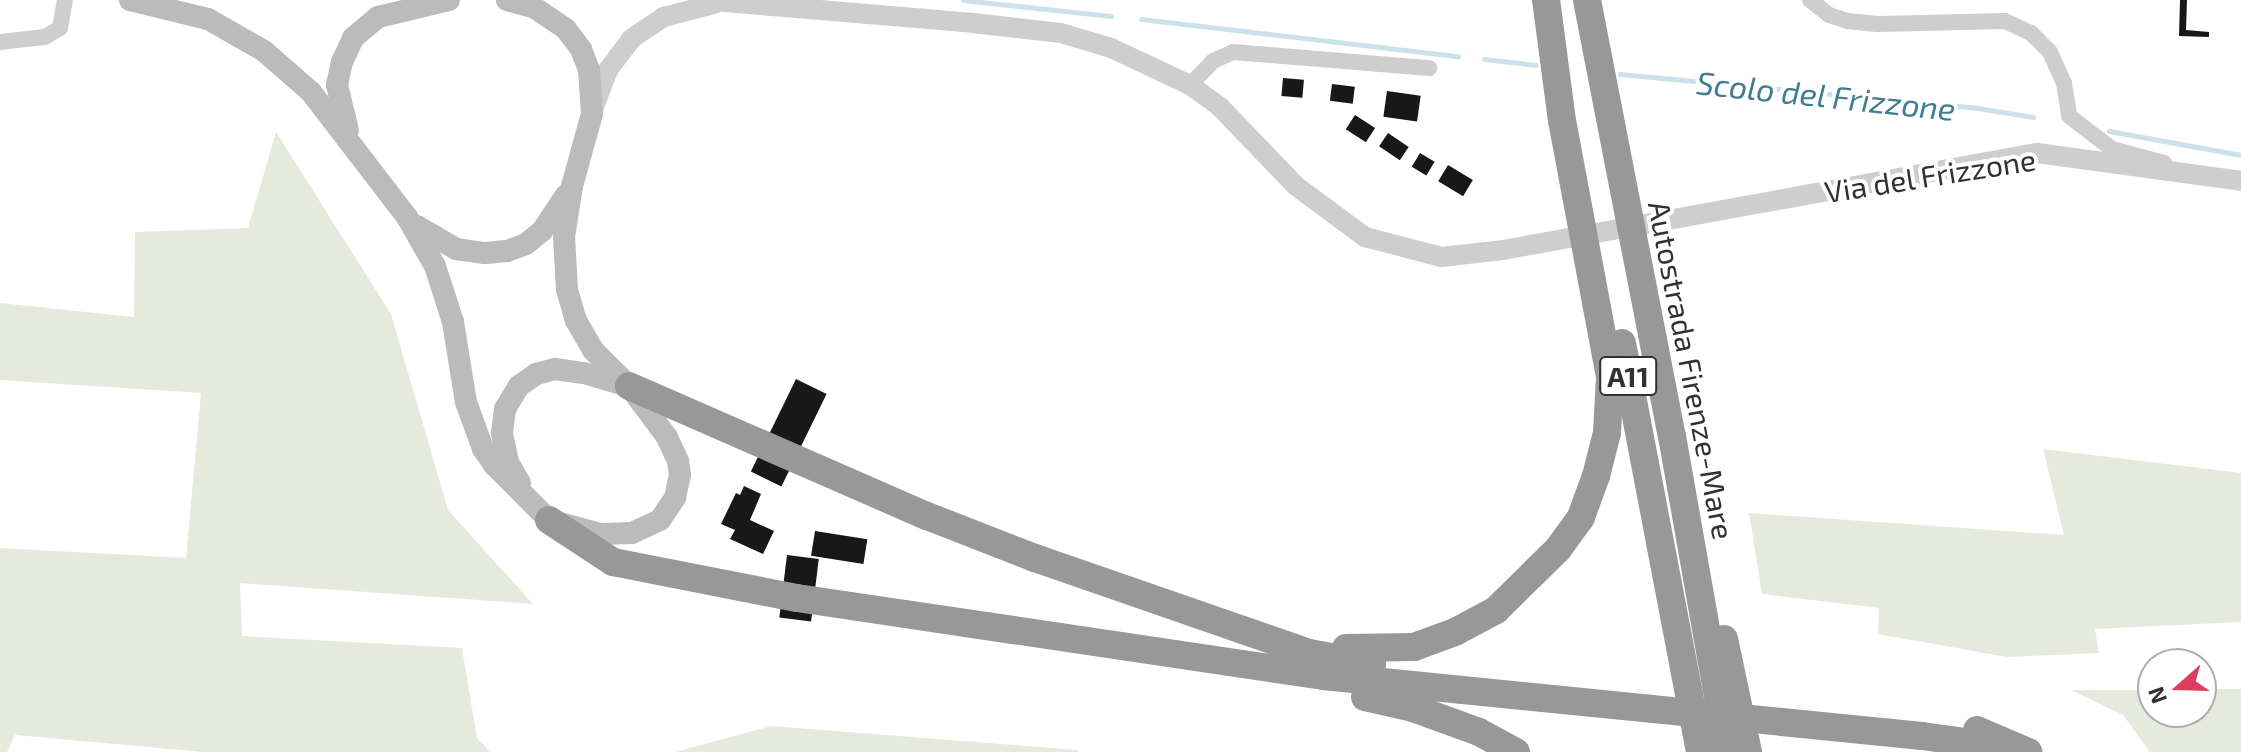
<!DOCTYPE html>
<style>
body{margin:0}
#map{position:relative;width:2241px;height:752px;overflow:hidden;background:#fff;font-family:"Exo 2",sans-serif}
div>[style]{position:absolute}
.green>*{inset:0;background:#e6eadd}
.stream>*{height:5px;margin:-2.5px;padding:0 2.5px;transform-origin:2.5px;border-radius:2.5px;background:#cbe2e9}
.building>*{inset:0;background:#181818;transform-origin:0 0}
.minor>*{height:16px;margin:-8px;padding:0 8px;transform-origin:8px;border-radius:8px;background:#cecece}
.tertiary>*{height:20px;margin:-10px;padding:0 10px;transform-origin:10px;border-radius:10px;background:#cecece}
.secondary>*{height:22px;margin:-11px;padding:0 11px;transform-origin:11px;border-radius:11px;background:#bbb}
.motorway>*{height:28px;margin:-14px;padding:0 14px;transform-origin:14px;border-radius:14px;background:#989898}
span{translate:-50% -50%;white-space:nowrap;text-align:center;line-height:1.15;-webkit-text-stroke:8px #fff;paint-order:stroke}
.shield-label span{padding:2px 6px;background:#fff;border:2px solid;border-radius:6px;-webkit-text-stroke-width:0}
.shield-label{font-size:28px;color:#313131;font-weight:700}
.street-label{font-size:30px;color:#313131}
.water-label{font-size:32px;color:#427c90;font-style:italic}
.north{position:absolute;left:2137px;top:648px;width:80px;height:80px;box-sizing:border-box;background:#fff;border:2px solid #adadad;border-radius:50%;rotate:250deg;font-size:22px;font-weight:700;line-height:32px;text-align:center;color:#313131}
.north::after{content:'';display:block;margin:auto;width:28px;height:36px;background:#dd3e5e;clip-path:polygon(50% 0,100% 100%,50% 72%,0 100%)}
</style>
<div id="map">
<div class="green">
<i style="clip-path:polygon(276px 132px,391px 314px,448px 510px,533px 604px,240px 583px,242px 636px,462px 648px,477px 738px,490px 752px,203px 752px,15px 735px,7px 752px,0 752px,0 548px,186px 558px,201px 393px,0 380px,0 303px,134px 317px,135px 232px,248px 228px)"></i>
<i style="clip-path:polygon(2043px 449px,2241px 473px,2241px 622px,2095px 629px,2099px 653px,2007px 657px,1878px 634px,1879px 608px,1762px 594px,1749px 513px,2064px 535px)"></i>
<i style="clip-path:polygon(2201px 689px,2241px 689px,2241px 752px,2150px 752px,2123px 715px,2071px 690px,2153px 690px,2153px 712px,2201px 712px)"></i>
<i style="clip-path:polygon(771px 726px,1078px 750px,1079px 752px,675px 752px)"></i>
</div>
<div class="stream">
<i style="left:963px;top:0;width:149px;rotate:6.2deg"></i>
<i style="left:1141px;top:19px;width:319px;rotate:6.7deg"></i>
<i style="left:1484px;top:59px;width:52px;rotate:6.6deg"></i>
<i style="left:1620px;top:74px;width:353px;rotate:5.4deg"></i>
<i style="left:1971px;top:107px;width:63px;rotate:9.2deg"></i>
<i style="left:2109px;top:131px;width:134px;rotate:10.3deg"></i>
</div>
<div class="building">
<i style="clip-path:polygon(2180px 0,2187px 0,2186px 30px,2209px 32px,2209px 37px,2179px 36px)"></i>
<i style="left:1283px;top:78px;width:21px;height:18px;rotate:5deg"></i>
<i style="left:1332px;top:84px;width:23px;height:17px;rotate:7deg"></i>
<i style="left:1387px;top:91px;width:34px;height:26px;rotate:8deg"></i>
<i style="left:1355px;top:115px;width:24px;height:17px;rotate:33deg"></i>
<i style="left:1388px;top:133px;width:25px;height:16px;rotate:34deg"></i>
<i style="left:1420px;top:153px;width:17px;height:16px;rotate:31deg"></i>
<i style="left:1448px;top:165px;width:29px;height:19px;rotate:31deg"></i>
<i style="left:796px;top:379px;width:34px;height:103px;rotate:26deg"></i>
<i style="clip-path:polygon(744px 486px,761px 494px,750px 520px,774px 531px,763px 554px,730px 539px,735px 530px,721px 524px,736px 493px,740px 495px)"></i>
<i style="left:815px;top:531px;width:53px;height:25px;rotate:9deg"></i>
<i style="left:787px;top:555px;width:32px;height:63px;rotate:7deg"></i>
</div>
<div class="minor">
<i style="left:1810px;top:0;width:24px;rotate:38deg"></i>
<i style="left:1829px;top:15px;width:20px;rotate:18deg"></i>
<i style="left:1848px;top:21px;width:31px;rotate:6deg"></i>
<i style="left:1879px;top:24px;width:126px;rotate:-1.4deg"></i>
<i style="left:2005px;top:21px;width:29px;rotate:25deg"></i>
<i style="left:2031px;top:33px;width:27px;rotate:45deg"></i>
<i style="left:2050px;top:52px;width:34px;rotate:66deg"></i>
<i style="left:2064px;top:83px;width:33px;rotate:81deg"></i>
<i style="left:2069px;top:116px;width:54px;rotate:37.5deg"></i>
<i style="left:2112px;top:149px;width:54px;rotate:15.1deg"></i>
<i style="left:0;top:42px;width:45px;rotate:-6.3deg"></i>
<i style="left:45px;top:37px;width:17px;rotate:-31deg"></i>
<i style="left:60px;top:28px;width:28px;rotate:-80deg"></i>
<i style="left:1190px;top:85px;width:33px;rotate:-46deg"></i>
<i style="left:1213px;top:61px;width:22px;rotate:-24deg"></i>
<i style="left:1233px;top:52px;width:197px;rotate:4.7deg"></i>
</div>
<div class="tertiary">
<i style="left:701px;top:0;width:273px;rotate:4.8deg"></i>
<i style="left:973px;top:23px;width:89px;rotate:6.5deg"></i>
<i style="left:1061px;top:33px;width:52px;rotate:16.7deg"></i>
<i style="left:1111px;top:48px;width:87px;rotate:25.1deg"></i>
<i style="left:1190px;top:85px;width:37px;rotate:36deg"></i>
<i style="left:1220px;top:107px;width:110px;rotate:46.1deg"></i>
<i style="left:1296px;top:186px;width:86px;rotate:36.5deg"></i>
<i style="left:1365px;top:237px;width:79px;rotate:14.7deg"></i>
<i style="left:1441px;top:257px;width:62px;rotate:-6.4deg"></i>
<i style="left:1503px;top:250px;width:543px;rotate:-10.3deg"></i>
<i style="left:2037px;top:153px;width:206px;rotate:7.8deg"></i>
<i style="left:592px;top:112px;width:45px;rotate:-69.1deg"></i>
<i style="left:608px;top:70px;width:39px;rotate:-53deg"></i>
<i style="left:631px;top:39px;width:40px;rotate:-34deg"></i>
<i style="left:664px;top:17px;width:52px;rotate:-14.6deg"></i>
</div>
<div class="secondary">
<i style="left:130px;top:0;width:80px;rotate:13.7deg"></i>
<i style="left:208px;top:19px;width:64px;rotate:29.7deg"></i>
<i style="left:264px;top:51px;width:62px;rotate:41.1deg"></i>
<i style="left:311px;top:92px;width:158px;rotate:52.5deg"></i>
<i style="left:407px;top:217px;width:56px;rotate:60.3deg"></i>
<i style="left:435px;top:266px;width:59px;rotate:72.2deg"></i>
<i style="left:453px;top:322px;width:81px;rotate:80.8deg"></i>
<i style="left:466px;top:402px;width:50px;rotate:70.1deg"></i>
<i style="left:483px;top:449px;width:19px;rotate:55deg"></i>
<i style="left:494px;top:465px;width:78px;rotate:45deg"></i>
<i style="left:549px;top:520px;width:54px;rotate:15.1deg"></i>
<i style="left:601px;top:534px;width:31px;rotate:-2deg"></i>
<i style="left:632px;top:533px;width:31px;rotate:-25deg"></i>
<i style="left:660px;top:520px;width:27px;rotate:-56deg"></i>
<i style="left:675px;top:498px;width:24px;rotate:-78deg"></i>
<i style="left:680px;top:475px;width:14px;rotate:-98deg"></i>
<i style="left:678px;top:461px;width:26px;rotate:-115deg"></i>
<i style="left:667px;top:437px;width:64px;rotate:-126.7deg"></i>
<i style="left:629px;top:386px;width:51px;rotate:-135deg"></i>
<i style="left:593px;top:350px;width:34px;rotate:-120deg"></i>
<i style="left:576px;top:321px;width:32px;rotate:-106deg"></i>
<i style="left:567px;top:290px;width:53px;rotate:-93.2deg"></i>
<i style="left:564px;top:237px;width:52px;rotate:-81.1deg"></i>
<i style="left:572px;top:186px;width:75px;rotate:-74.5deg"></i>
<i style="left:592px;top:114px;width:44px;rotate:-93.9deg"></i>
<i style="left:589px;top:70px;width:22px;rotate:-111deg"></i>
<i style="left:581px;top:49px;width:25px;rotate:-127deg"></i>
<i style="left:566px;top:29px;width:40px;rotate:-146deg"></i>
<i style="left:533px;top:7px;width:27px;rotate:-165deg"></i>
<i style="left:348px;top:130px;width:46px;rotate:-103.7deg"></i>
<i style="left:337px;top:85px;width:24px;rotate:-78deg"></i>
<i style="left:342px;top:62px;width:26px;rotate:-65deg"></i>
<i style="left:353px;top:38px;width:33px;rotate:-40deg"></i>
<i style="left:378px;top:17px;width:73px;rotate:-13.5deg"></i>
<i style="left:417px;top:226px;width:45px;rotate:30.5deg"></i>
<i style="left:456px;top:249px;width:29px;rotate:8deg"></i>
<i style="left:485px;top:253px;width:22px;rotate:-5deg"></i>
<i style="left:507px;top:251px;width:20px;rotate:-20deg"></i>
<i style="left:526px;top:244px;width:21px;rotate:-39deg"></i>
<i style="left:542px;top:231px;width:43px;rotate:-56.3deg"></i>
<i style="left:520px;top:483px;width:24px;rotate:-120deg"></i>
<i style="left:508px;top:462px;width:30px;rotate:-102deg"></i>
<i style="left:502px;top:433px;width:24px;rotate:-83deg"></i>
<i style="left:505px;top:409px;width:27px;rotate:-59deg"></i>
<i style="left:519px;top:386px;width:21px;rotate:-35deg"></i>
<i style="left:536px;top:374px;width:20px;rotate:-15deg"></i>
<i style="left:555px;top:369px;width:29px;rotate:8deg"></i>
<i style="left:584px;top:373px;width:42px;rotate:16.7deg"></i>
</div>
<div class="motorway">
<i style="left:1587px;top:0;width:444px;rotate:79deg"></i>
<i style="left:1672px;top:436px;width:321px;rotate:80deg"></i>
<i style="left:1622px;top:343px;width:416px;rotate:79.2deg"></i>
<i style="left:629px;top:386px;width:325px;rotate:23.6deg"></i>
<i style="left:927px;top:516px;width:116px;rotate:21.3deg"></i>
<i style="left:1035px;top:558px;width:290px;rotate:19.1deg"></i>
<i style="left:1309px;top:653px;width:64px;rotate:9.9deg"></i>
<i style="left:549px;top:520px;width:77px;rotate:33.3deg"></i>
<i style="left:613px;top:562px;width:187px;rotate:11.1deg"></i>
<i style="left:797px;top:598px;width:532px;rotate:8.43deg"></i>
<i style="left:1323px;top:676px;width:602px;rotate:5.72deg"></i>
<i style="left:1922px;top:736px;width:43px;rotate:7.9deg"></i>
<i style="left:1965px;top:742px;width:31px;rotate:19deg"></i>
<i style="left:1724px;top:639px;width:116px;rotate:78deg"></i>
<i style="left:1346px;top:648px;width:68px;rotate:-0.8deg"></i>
<i style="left:1414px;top:647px;width:44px;rotate:-20.1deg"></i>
<i style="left:1455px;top:632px;width:47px;rotate:-28.2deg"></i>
<i style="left:1496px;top:610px;width:87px;rotate:-44.5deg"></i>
<i style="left:1558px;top:549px;width:39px;rotate:-54deg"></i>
<i style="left:1581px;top:517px;width:44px;rotate:-69.9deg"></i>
<i style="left:1596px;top:476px;width:44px;rotate:-75.7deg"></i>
<i style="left:1607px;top:433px;width:56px;rotate:-86.9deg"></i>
<i style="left:1610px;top:377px;width:260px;rotate:-100.6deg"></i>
<i style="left:1562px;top:121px;width:122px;rotate:-97.5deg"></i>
<i style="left:1365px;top:697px;width:49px;rotate:12.9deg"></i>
<i style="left:1413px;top:708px;width:70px;rotate:20deg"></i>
<i style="left:1479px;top:732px;width:42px;rotate:28.4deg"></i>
<i style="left:1977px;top:730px;width:56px;rotate:23.3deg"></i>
</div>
<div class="shield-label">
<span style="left:1628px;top:376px">A11</span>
</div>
<div class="street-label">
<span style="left:1930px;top:175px;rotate:-9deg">Via del Frizzone</span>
<span style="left:1692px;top:370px;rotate:79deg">Autostrada Firenze-Mare</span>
</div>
<div class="water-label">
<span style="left:1826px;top:95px;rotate:6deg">Scolo del Frizzone</span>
</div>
<div class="north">N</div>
</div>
